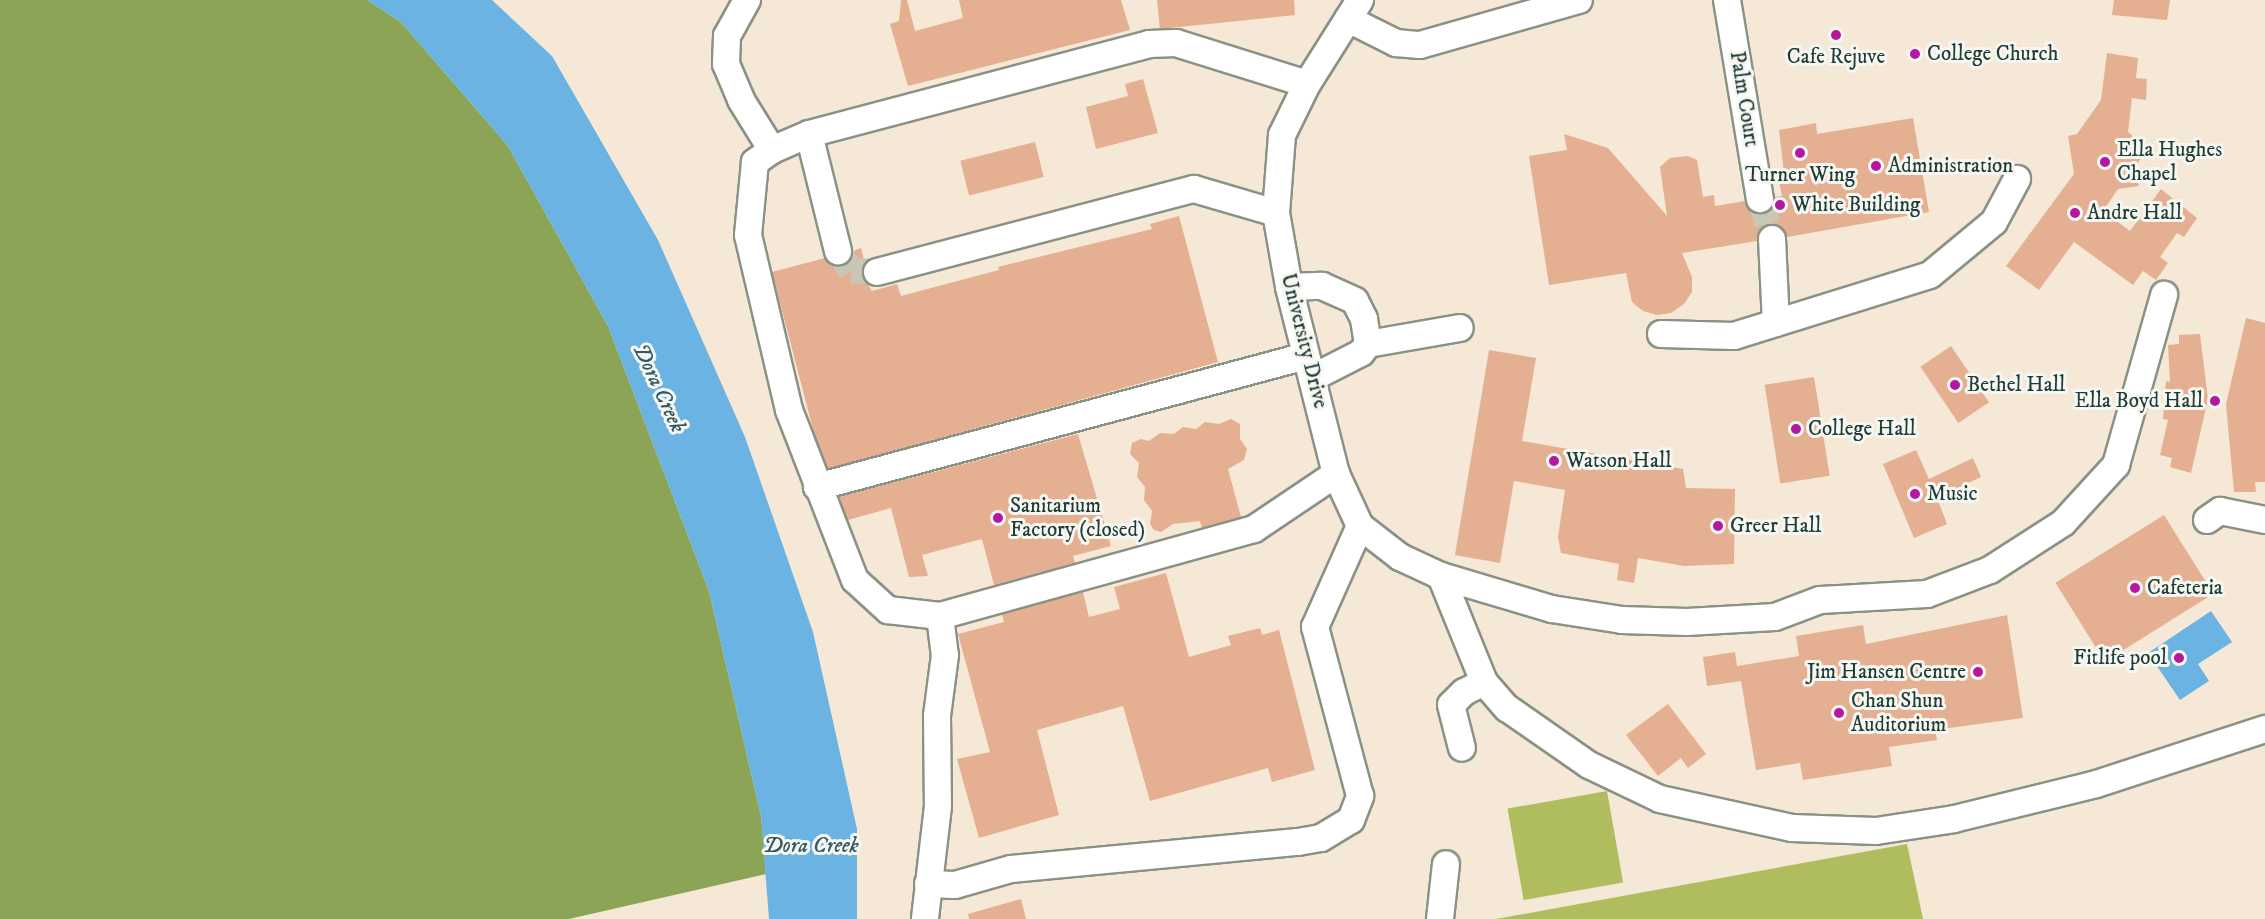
<!DOCTYPE html>
<style>
body{margin:0}
#map{position:relative;width:2265px;height:919px;overflow:hidden;background:#f5e8d6;font-family:"IM FELL DW Pica",serif}
div>[style]{position:absolute}
.green>*{inset:0;background:#b0bd5f;transform-origin:0 0}
.forest>*{inset:0;background:#8ca456}
.water>*{inset:0;background:#6bb3e2}
.building>*{inset:0;background:#e5b091;transform-origin:0 0}
.minor-tunnel>*{height:26px;margin-top:-13px;transform-origin:0;background:repeating-linear-gradient(90deg,#cac6b6 0 26px,transparent 0 39px)}
.roads{filter:drop-shadow(2px 0 #8a9285) drop-shadow(-2px 0 #8a9285) drop-shadow(0 2px #8a9285) drop-shadow(0 -2px #8a9285)}
.minor>*{height:26px;margin:-13px;padding:0 13px;transform-origin:13px;border-radius:13px;background:#fff}
.dots>*{width:16px;height:16px;translate:-50% -50%;box-sizing:border-box;border:3px solid #f6f6f2;border-radius:50%}
span{translate:-50% -50%;white-space:nowrap;text-align:center;line-height:1.15;-webkit-text-stroke:6px #f6f6f2;paint-order:stroke}
.poi-label{font-size:21px;color:#1f3d34}
.left{translate:0 -50%;text-align:left}
.right{translate:-100% -50%;text-align:right}
.street-label{font-size:21px;color:#1f3d34}
.water-label{font-size:22px;color:#325a60;font-style:italic}
</style>
<div id="map">
<div class="green">
<i style="left:1607px;top:791px;width:93px;height:101px;rotate:80deg"></i>
<i style="clip-path:polygon(1907px 844px,1923px 919px,1496px 919px)"></i>
</div>
<div class="forest">
<i style="clip-path:polygon(0 0,367px 0,401px 22px,508px 146px,608px 326px,709px 591px,761px 816px,766px 874px,569px 919px,0 919px)"></i>
</div>
<div class="water">
<i style="clip-path:polygon(367px 0,492px 0,552px 56px,658px 240px,745px 437px,813px 632px,857px 829px,857px 919px,769px 919px,761px 816px,709px 591px,608px 326px,508px 146px,401px 22px)"></i>
<i style="clip-path:polygon(2211px 611px,2232px 642px,2198px 664px,2209px 681px,2180px 700px,2148px 653px)"></i>
</div>
<div class="building">
<i style="clip-path:polygon(901px 0,907px 0,915px 31px,963px 18px,959px 0,1121px 0,1130px 30px,908px 86px,890px 24px,899px 21px)"></i>
<i style="clip-path:polygon(1157px 0,1294px 0,1295px 15px,1160px 29px)"></i>
<i style="clip-path:polygon(2114px 0,2170px 0,2167px 20px,2112px 15px)"></i>
<i style="clip-path:polygon(2107px 53px,2138px 58px,2136px 78px,2147px 79px,2146px 100px,2132px 98px,2128px 132px,2142px 144px,2142px 157px,2135px 167px,2139px 186px,2118px 189px,2103px 211px,2130px 231px,2161px 189px,2197px 218px,2184px 237px,2177px 233px,2160px 257px,2168px 263px,2156px 280px,2143px 271px,2133px 285px,2074px 242px,2039px 290px,2006px 266px,2074px 174px,2068px 136px,2077px 134px,2101px 100px)"></i>
<i style="clip-path:polygon(1143px 79px,1158px 133px,1096px 149px,1086px 107px,1128px 96px,1125px 84px)"></i>
<i style="clip-path:polygon(1913px 118px,1929px 212px,1787px 237px,1779px 226px,1771px 224px,1759px 232px,1757px 241px,1682px 253px,1692px 277px,1692px 292px,1684px 304px,1671px 313px,1657px 315px,1643px 311px,1632px 302px,1626px 273px,1549px 285px,1529px 156px,1567px 150px,1564px 134px,1608px 148px,1667px 216px,1660px 167px,1670px 158px,1688px 156px,1697px 160px,1703px 197px,1714px 195px,1715px 206px,1745px 201px,1749px 209px,1762px 214px,1770px 210px,1775px 197px,1782px 196px,1779px 181px,1785px 181px,1779px 130px,1816px 123px,1817px 134px)"></i>
<i style="left:1035px;top:142px;width:36px;height:77px;rotate:76deg"></i>
<i style="clip-path:polygon(1179px 216px,1218px 362px,828px 469px,815px 437px,772px 272px,825px 258px,833px 265px,842px 265px,849px 261px,853px 251px,861px 248px,865px 264px,862px 275px,872px 291px,897px 284px,901px 296px,999px 270px,998px 267px,1152px 229px,1150px 224px)"></i>
<i style="clip-path:polygon(2246px 318px,2265px 323px,2265px 482px,2255px 482px,2256px 492px,2234px 492px,2226px 404px)"></i>
<i style="clip-path:polygon(2200px 334px,2208px 399px,2191px 473px,2170px 467px,2172px 458px,2160px 455px,2168px 420px,2163px 419px,2166px 381px,2170px 382px,2168px 345px,2179px 344px,2179px 335px)"></i>
<i style="left:1951px;top:346px;width:68px;height:37px;rotate:56deg"></i>
<i style="clip-path:polygon(1489px 350px,1536px 358px,1522px 441px,1683px 469px,1686px 488px,1735px 489px,1734px 564px,1684px 566px,1638px 558px,1634px 583px,1617px 580px,1619px 564px,1561px 553px,1558px 537px,1565px 490px,1514px 481px,1500px 563px,1455px 555px)"></i>
<i style="left:1814px;top:377px;width:100px;height:50px;rotate:81deg"></i>
<i style="clip-path:polygon(1231px 419px,1240px 424px,1240px 439px,1247px 449px,1244px 460px,1228px 469px,1241px 517px,1202px 528px,1200px 521px,1173px 524px,1161px 532px,1154px 530px,1150px 524px,1152px 511px,1144px 500px,1145px 487px,1137px 477px,1139px 463px,1130px 454px,1132px 443px,1141px 439px,1149px 441px,1160px 433px,1174px 434px,1183px 427px,1196px 429px,1205px 422px,1219px 424px)"></i>
<i style="clip-path:polygon(1078px 434px,1111px 546px,1073px 556px,1075px 563px,994px 585px,982px 539px,922px 555px,928px 576px,909px 577px,891px 508px,848px 520px,839px 497px)"></i>
<i style="clip-path:polygon(1916px 450px,1929px 479px,1973px 458px,1981px 477px,1937px 498px,1947px 524px,1914px 538px,1883px 464px)"></i>
<i style="left:2164px;top:515px;width:93px;height:128px;rotate:58deg"></i>
<i style="clip-path:polygon(1166px 573px,1189px 657px,1231px 645px,1228px 636px,1260px 628px,1262px 635px,1279px 630px,1315px 770px,1272px 782px,1268px 768px,1150px 801px,1123px 706px,1037px 730px,1059px 815px,979px 838px,957px 759px,990px 752px,958px 634px,1004px 622px,1002px 614px,1083px 592px,1089px 617px,1120px 609px,1114px 587px)"></i>
<i style="clip-path:polygon(2007px 615px,2023px 718px,1935px 730px,1937px 740px,1889px 747px,1892px 766px,1803px 780px,1800px 763px,1756px 770px,1741px 681px,1707px 686px,1703px 657px,1735px 652px,1737px 666px,1799px 656px,1796px 636px,1863px 625px,1866px 644px)"></i>
<i style="clip-path:polygon(1668px 704px,1706px 754px,1688px 768px,1681px 758px,1658px 776px,1626px 735px)"></i>
<i style="clip-path:polygon(1021px 899px,1026px 919px,969px 919px,968px 914px)"></i>
</div>
<div class="minor-tunnel">
<i style="left:1760px;top:199px;width:42px;rotate:73.3deg"></i>
<i style="left:838px;top:251px;width:24px;rotate:57deg"></i>
<i style="left:851px;top:271px;width:26px;rotate:2deg"></i>
</div>
<div class="roads">
<div class="minor">
<i style="left:747px;top:0;width:41px;rotate:119.1deg"></i>
<i style="left:727px;top:36px;width:28px;rotate:92deg"></i>
<i style="left:726px;top:64px;width:39px;rotate:67deg"></i>
<i style="left:741px;top:100px;width:59px;rotate:58.2deg"></i>
<i style="left:772px;top:150px;width:21px;rotate:145deg"></i>
<i style="left:755px;top:162px;width:73px;rotate:95.5deg"></i>
<i style="left:748px;top:235px;width:180px;rotate:76.8deg"></i>
<i style="left:789px;top:410px;width:182px;rotate:68.8deg"></i>
<i style="left:855px;top:580px;width:45px;rotate:42.3deg"></i>
<i style="left:888px;top:610px;width:52px;rotate:6.6deg"></i>
<i style="left:940px;top:616px;width:39px;rotate:83deg"></i>
<i style="left:945px;top:655px;width:62px;rotate:97.5deg"></i>
<i style="left:937px;top:716px;width:90px;rotate:89.4deg"></i>
<i style="left:938px;top:806px;width:114px;rotate:96.6deg"></i>
<i style="left:1360px;top:0;width:99px;rotate:122.2deg"></i>
<i style="left:1307px;top:84px;width:57px;rotate:116.1deg"></i>
<i style="left:1282px;top:135px;width:78px;rotate:94.4deg"></i>
<i style="left:1276px;top:213px;width:75px;rotate:80deg"></i>
<i style="left:1289px;top:287px;width:193px;rotate:75.9deg"></i>
<i style="left:1336px;top:474px;width:57px;rotate:65.2deg"></i>
<i style="left:1360px;top:526px;width:51px;rotate:37.8deg"></i>
<i style="left:1400px;top:557px;width:45px;rotate:24.9deg"></i>
<i style="left:1441px;top:576px;width:116px;rotate:16.6deg"></i>
<i style="left:1552px;top:609px;width:71px;rotate:8.9deg"></i>
<i style="left:1622px;top:620px;width:65px;rotate:1.8deg"></i>
<i style="left:1687px;top:622px;width:88px;rotate:-3.3deg"></i>
<i style="left:1775px;top:617px;width:48px;rotate:-20.7deg"></i>
<i style="left:1820px;top:600px;width:107px;rotate:-3.2deg"></i>
<i style="left:1927px;top:594px;width:67px;rotate:-20.9deg"></i>
<i style="left:1990px;top:570px;width:87px;rotate:-32.8deg"></i>
<i style="left:2063px;top:523px;width:79px;rotate:-47.6deg"></i>
<i style="left:2116px;top:465px;width:177px;rotate:-74.2deg"></i>
<i style="left:1727px;top:0;width:202px;rotate:80.6deg"></i>
<i style="left:1348px;top:19px;width:54px;rotate:26.6deg"></i>
<i style="left:1396px;top:43px;width:24px;rotate:5deg"></i>
<i style="left:1420px;top:45px;width:165px;rotate:-15.8deg"></i>
<i style="left:809px;top:134px;width:121px;rotate:76.1deg"></i>
<i style="left:772px;top:150px;width:40px;rotate:-23.4deg"></i>
<i style="left:809px;top:134px;width:352px;rotate:-14.8deg"></i>
<i style="left:1149px;top:44px;width:27px;rotate:-2deg"></i>
<i style="left:1176px;top:43px;width:137px;rotate:17.4deg"></i>
<i style="left:1772px;top:239px;width:84px;rotate:87.3deg"></i>
<i style="left:877px;top:272px;width:328px;rotate:-14.7deg"></i>
<i style="left:1194px;top:189px;width:85px;rotate:16.3deg"></i>
<i style="left:1289px;top:287px;width:33px;rotate:-2deg"></i>
<i style="left:1322px;top:286px;width:36px;rotate:24deg"></i>
<i style="left:1355px;top:301px;width:20px;rotate:63deg"></i>
<i style="left:1364px;top:319px;width:25px;rotate:81deg"></i>
<i style="left:1368px;top:344px;width:11px;rotate:128deg"></i>
<i style="left:1361px;top:353px;width:55px;rotate:153deg"></i>
<i style="left:1661px;top:334px;width:73px;rotate:1.6deg"></i>
<i style="left:1734px;top:336px;width:205px;rotate:-17.3deg"></i>
<i style="left:1930px;top:275px;width:83px;rotate:-39.6deg"></i>
<i style="left:1994px;top:222px;width:49px;rotate:-61.9deg"></i>
<i style="left:1368px;top:344px;width:93px;rotate:-9.9deg"></i>
<i style="left:817px;top:487px;width:506px;rotate:-15deg"></i>
<i style="left:2207px;top:520px;width:16px;rotate:-35deg"></i>
<i style="left:2220px;top:511px;width:46px;rotate:11.3deg"></i>
<i style="left:1441px;top:576px;width:114px;rotate:67.9deg"></i>
<i style="left:1484px;top:682px;width:22px;rotate:153deg"></i>
<i style="left:1464px;top:692px;width:18px;rotate:135deg"></i>
<i style="left:1451px;top:705px;width:44px;rotate:75.7deg"></i>
<i style="left:940px;top:616px;width:326px;rotate:-15.5deg"></i>
<i style="left:1254px;top:529px;width:99px;rotate:-33.9deg"></i>
<i style="left:1484px;top:682px;width:35px;rotate:49deg"></i>
<i style="left:1507px;top:708px;width:100px;rotate:34.8deg"></i>
<i style="left:1589px;top:765px;width:79px;rotate:25.6deg"></i>
<i style="left:1660px;top:799px;width:135px;rotate:12.4deg"></i>
<i style="left:1792px;top:828px;width:84px;rotate:2deg"></i>
<i style="left:1876px;top:831px;width:79px;rotate:-8.7deg"></i>
<i style="left:1954px;top:819px;width:146px;rotate:-13.8deg"></i>
<i style="left:2096px;top:784px;width:178px;rotate:-18deg"></i>
<i style="left:928px;top:884px;width:27px;rotate:2deg"></i>
<i style="left:955px;top:885px;width:58px;rotate:-15.9deg"></i>
<i style="left:1011px;top:869px;width:288px;rotate:-5.4deg"></i>
<i style="left:1298px;top:842px;width:23px;rotate:-10deg"></i>
<i style="left:1321px;top:838px;width:35px;rotate:-31deg"></i>
<i style="left:1351px;top:820px;width:26px;rotate:-69deg"></i>
<i style="left:1360px;top:796px;width:175px;rotate:-104.9deg"></i>
<i style="left:1315px;top:627px;width:111px;rotate:-66deg"></i>
<i style="left:1440px;top:919px;width:55px;rotate:-83.8deg"></i>
</div>
</div>
<div class="dots">
<i style="left:1836px;top:35px;background:#b5179e"></i>
<i style="left:1915px;top:54px;background:#b5179e"></i>
<i style="left:1800px;top:153px;background:#b5179e"></i>
<i style="left:2105px;top:162px;background:#b5179e"></i>
<i style="left:1876px;top:166px;background:#b5179e"></i>
<i style="left:1780px;top:205px;background:#b5179e"></i>
<i style="left:2075px;top:213px;background:#b5179e"></i>
<i style="left:1955px;top:385px;background:#b5179e"></i>
<i style="left:2215px;top:401px;background:#b5179e"></i>
<i style="left:1796px;top:429px;background:#b5179e"></i>
<i style="left:1554px;top:461px;background:#b5179e"></i>
<i style="left:1915px;top:494px;background:#b5179e"></i>
<i style="left:998px;top:518px;background:#b5179e"></i>
<i style="left:1718px;top:526px;background:#b5179e"></i>
<i style="left:2135px;top:588px;background:#b5179e"></i>
<i style="left:2179px;top:658px;background:#b5179e"></i>
<i style="left:1978px;top:672px;background:#b5179e"></i>
<i style="left:1839px;top:713px;background:#b5179e"></i>
</div>
<div class="poi-label">
<span class="left" style="left:1927px;top:54px">College Church</span>
<span style="left:1836px;top:57px">Cafe Rejuve</span>
<span class="left" style="left:2117px;top:162px">Ella Hughes<br>Chapel</span>
<span class="left" style="left:1888px;top:166px">Administration</span>
<span style="left:1800px;top:175px">Turner Wing</span>
<span class="left" style="left:1792px;top:205px">White Building</span>
<span class="left" style="left:2087px;top:213px">Andre Hall</span>
<span class="left" style="left:1967px;top:385px">Bethel Hall</span>
<span class="right" style="left:2203px;top:401px">Ella Boyd Hall</span>
<span class="left" style="left:1808px;top:429px">College Hall</span>
<span class="left" style="left:1566px;top:461px">Watson Hall</span>
<span class="left" style="left:1927px;top:494px">Music</span>
<span class="left" style="left:1010px;top:518px">Sanitarium<br>Factory (closed)</span>
<span class="left" style="left:1730px;top:526px">Greer Hall</span>
<span class="left" style="left:2147px;top:588px">Cafeteria</span>
<span class="right" style="left:2167px;top:658px">Fitlife pool</span>
<span class="right" style="left:1966px;top:672px">Jim Hansen Centre</span>
<span class="left" style="left:1851px;top:713px">Chan Shun<br>Auditorium</span>
</div>
<div class="street-label">
<span style="left:1744px;top:99px;rotate:81deg">Palm Court</span>
<span style="left:1304px;top:341px;rotate:76deg">University Drive</span>
</div>
<div class="water-label">
<span style="left:659px;top:388px;rotate:65deg">Dora Creek</span>
<span style="left:811px;top:846px">Dora Creek</span>
</div>
</div>
